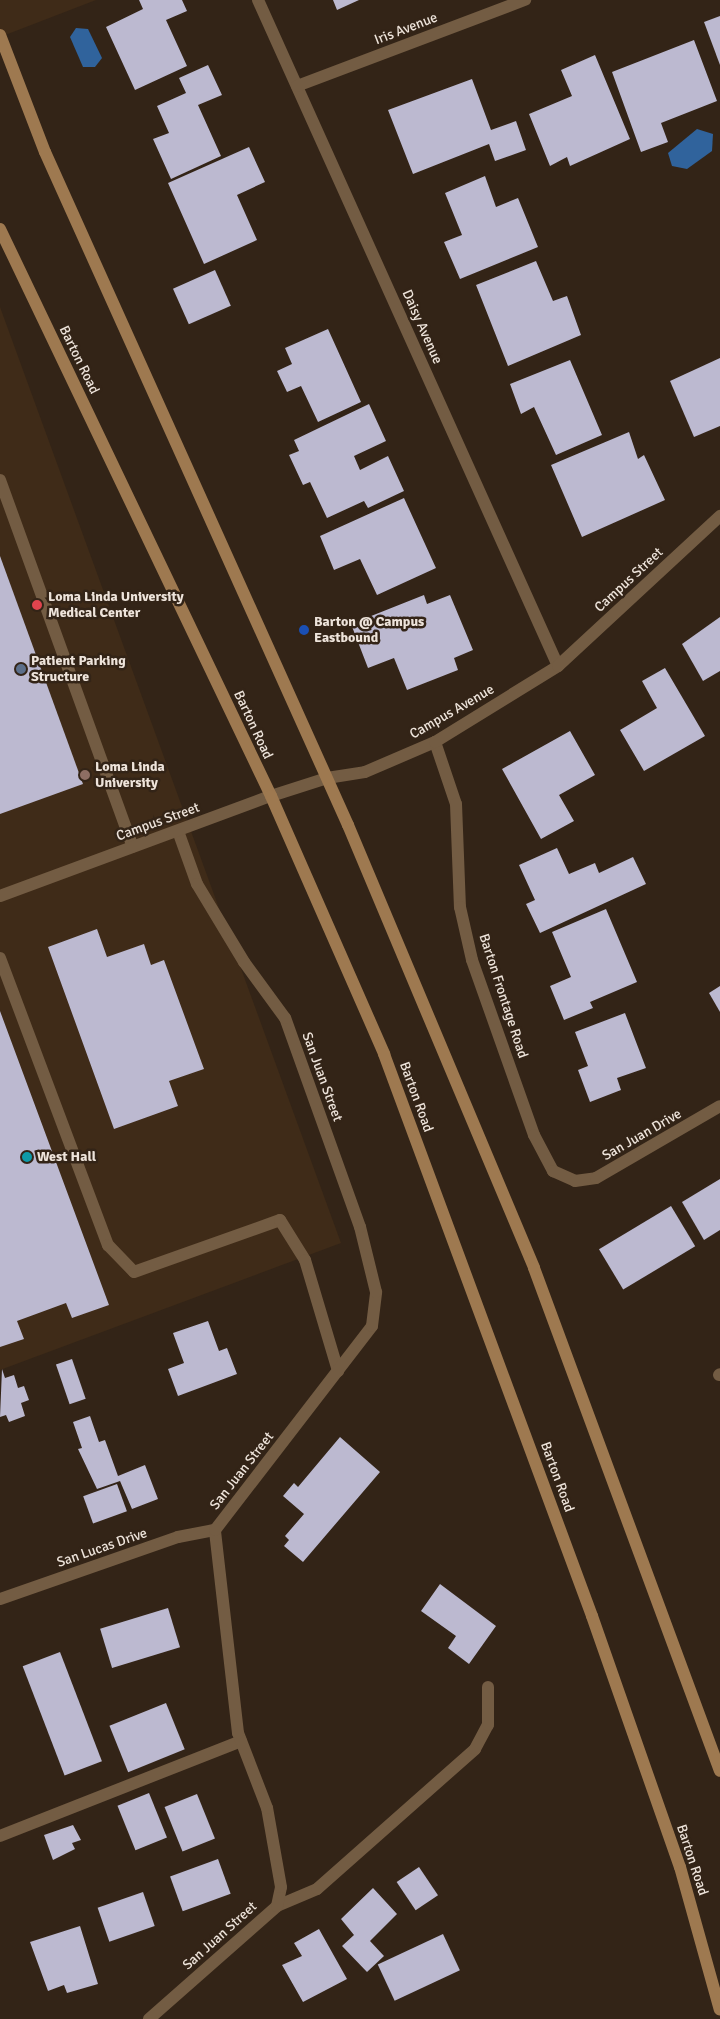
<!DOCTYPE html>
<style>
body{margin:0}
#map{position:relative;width:720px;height:2019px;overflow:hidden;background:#332417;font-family:Signika,sans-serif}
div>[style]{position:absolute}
.built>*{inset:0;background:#3f2b18}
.water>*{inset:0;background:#30639c}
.building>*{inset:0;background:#bcb9d0;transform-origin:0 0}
.service>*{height:12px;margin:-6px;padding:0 6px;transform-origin:6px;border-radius:6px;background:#735c43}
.minor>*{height:12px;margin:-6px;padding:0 6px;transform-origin:6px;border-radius:6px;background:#735c43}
.tertiary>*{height:12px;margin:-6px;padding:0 6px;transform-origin:6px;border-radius:6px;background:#735c43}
.secondary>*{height:12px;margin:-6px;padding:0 6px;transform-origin:6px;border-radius:6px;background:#9e7950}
.dots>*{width:14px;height:14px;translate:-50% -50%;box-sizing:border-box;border:2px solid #332417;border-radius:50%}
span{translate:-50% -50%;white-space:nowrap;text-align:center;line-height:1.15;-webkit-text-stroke:5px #332417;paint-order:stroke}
.street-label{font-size:14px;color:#eee4db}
.poi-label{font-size:14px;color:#eee4db;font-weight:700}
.left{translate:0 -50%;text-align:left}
</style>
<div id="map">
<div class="built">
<i style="clip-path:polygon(0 0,96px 0,0 37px)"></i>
<i style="clip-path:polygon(0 307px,341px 1243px,0 1370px)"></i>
</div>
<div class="water">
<i style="clip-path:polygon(76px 28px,88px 29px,102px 58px,95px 67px,83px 67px,70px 37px)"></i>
<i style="clip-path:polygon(697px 129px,713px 134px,712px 151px,687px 169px,672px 166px,668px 153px)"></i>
</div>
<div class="building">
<i style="clip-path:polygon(139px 0,182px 0,187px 11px,166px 20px,187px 66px,135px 90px,106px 27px,143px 9px)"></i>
<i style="clip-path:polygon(333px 0,359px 0,337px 10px)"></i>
<i style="clip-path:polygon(720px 16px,720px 65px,704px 22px)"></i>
<i style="clip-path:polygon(694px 40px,717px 101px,661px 123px,668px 142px,641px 152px,612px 72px)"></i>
<i style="clip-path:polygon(595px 55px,630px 139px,570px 166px,567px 157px,550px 166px,529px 114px,572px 96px,561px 70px)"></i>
<i style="clip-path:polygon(208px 65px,222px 95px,198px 105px,221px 156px,171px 179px,153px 139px,169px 133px,157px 106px,186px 93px,179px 78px)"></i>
<i style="clip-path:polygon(472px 79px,491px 130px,516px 121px,526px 150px,495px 161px,489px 144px,413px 174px,388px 110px)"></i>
<i style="clip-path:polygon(249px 147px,265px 182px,237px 195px,257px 240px,204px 264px,168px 183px)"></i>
<i style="clip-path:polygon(485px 176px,496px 207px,518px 198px,538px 247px,460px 279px,444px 242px,462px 235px,445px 193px)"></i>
<i style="clip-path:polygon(536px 261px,553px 301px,567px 296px,581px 335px,508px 366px,476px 285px)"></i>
<i style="left:215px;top:270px;width:39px;height:46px;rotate:66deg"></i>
<i style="clip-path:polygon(328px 329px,361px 402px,318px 422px,301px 386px,287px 392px,277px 371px,292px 364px,285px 348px)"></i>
<i style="clip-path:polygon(720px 358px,720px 426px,694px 437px,670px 381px)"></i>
<i style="clip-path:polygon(570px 360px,602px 435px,556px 455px,534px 407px,521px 414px,510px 384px)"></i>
<i style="clip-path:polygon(369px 404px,386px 441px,354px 456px,360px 470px,388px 456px,404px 491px,368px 508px,364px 501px,327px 518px,310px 482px,303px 485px,289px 455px,299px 451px,294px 440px)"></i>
<i style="clip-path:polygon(629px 432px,638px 459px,644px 455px,665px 500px,582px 537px,551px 465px)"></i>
<i style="clip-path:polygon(404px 498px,436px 568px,377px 595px,360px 559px,334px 570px,320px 536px)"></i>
<i style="clip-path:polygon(0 556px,83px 784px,0 814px)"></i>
<i style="clip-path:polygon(424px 595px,427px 604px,450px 595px,473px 650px,454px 658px,458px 670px,407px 690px,394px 658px,368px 668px,351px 624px)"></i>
<i style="clip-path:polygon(720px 617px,720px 671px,703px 681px,682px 644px)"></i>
<i style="clip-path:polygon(665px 668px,705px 736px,644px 771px,620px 730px,657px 708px,642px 681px)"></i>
<i style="clip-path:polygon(570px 731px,595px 775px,559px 795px,574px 821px,541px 839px,502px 769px)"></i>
<i style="clip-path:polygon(557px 848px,569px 874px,595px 863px,599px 873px,633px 857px,646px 884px,540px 933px,526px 904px,535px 900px,519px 865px)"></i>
<i style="clip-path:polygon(606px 909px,637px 982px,590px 1002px,593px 1008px,564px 1020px,550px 986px,571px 977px,552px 932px)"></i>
<i style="clip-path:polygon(97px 929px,107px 957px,144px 944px,151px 965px,164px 960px,204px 1069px,169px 1081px,178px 1106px,114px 1129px,48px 947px)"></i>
<i style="clip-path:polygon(720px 986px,720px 1012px,709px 993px)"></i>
<i style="clip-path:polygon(0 1011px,109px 1305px,72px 1318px,66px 1303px,17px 1321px,24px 1339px,0 1347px)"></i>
<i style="clip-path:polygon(625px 1013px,646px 1068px,617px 1078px,621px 1090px,590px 1102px,578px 1070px,588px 1066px,575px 1032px)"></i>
<i style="clip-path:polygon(720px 1179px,720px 1230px,704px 1240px,682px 1202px)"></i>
<i style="left:671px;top:1206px;width:47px;height:84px;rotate:59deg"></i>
<i style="clip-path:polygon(208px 1321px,219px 1351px,227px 1348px,237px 1374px,178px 1396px,168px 1369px,184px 1363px,173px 1333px)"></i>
<i style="left:72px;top:1359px;width:42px;height:17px;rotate:71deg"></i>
<i style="clip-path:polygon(2px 1369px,5px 1378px,14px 1375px,18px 1388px,24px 1386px,29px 1400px,21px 1403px,25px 1416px,9px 1422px,6px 1415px,0 1417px)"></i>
<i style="clip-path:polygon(90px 1416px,99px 1442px,105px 1440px,118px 1476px,145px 1465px,158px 1499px,132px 1509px,120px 1481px,97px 1489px,78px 1449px,82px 1448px,73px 1422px)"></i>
<i style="clip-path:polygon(340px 1437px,380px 1472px,303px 1562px,284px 1546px,289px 1540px,285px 1536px,304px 1514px,283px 1496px,294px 1483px,298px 1487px)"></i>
<i style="left:117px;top:1484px;width:29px;height:36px;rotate:70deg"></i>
<i style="clip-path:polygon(440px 1584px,496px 1626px,469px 1664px,448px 1648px,456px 1636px,421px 1611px)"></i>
<i style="left:168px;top:1608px;width:41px;height:71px;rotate:73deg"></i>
<i style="left:60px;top:1652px;width:117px;height:40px;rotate:69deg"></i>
<i style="left:166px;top:1703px;width:50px;height:61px;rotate:68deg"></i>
<i style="left:149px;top:1793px;width:48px;height:34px;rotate:68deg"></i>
<i style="left:197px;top:1794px;width:48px;height:35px;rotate:68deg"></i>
<i style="clip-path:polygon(73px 1825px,81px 1840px,72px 1843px,75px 1849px,53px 1860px,44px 1835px)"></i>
<i style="left:218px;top:1859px;width:37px;height:51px;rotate:70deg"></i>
<i style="left:419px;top:1867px;width:34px;height:27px;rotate:56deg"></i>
<i style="clip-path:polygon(373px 1888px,397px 1914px,370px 1941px,384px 1956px,367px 1972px,342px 1946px,354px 1935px,341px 1919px)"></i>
<i style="left:143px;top:1892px;width:36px;height:48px;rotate:71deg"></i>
<i style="clip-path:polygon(80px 1926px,98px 1984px,67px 1993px,64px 1985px,48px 1991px,30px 1942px)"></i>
<i style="clip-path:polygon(319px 1929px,347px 1979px,303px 2002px,282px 1965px,302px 1956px,294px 1943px)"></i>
<i style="left:443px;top:1934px;width:40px;height:72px;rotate:65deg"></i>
</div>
<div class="service">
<i style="left:0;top:480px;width:390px;rotate:70.1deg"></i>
<i style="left:178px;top:831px;width:56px;rotate:70.3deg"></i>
<i style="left:197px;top:884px;width:91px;rotate:58.9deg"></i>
<i style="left:0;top:958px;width:307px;rotate:69.4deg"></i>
<i style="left:108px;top:1245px;width:37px;rotate:46deg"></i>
<i style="left:134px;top:1272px;width:155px;rotate:-19.6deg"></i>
<i style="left:280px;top:1220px;width:47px;rotate:58deg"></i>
<i style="left:305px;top:1260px;width:116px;rotate:73.4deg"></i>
<i style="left:0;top:1836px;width:259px;rotate:-21.5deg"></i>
<i style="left:277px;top:1906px;width:43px;rotate:-23deg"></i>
<i style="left:317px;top:1889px;width:211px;rotate:-41.5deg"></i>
<i style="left:475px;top:1749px;width:27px;rotate:-62deg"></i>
<i style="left:488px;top:1725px;width:38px;rotate:-90deg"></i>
</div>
<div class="minor">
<i style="left:258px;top:0;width:730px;rotate:65.75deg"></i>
<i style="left:297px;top:86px;width:244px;rotate:-20.7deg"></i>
<i style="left:435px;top:742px;width:65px;rotate:71.3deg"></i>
<i style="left:456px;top:804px;width:103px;rotate:87.8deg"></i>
<i style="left:460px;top:907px;width:54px;rotate:77.2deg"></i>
<i style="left:472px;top:960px;width:186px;rotate:70.5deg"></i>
<i style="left:534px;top:1135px;width:41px;rotate:62.2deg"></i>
<i style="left:553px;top:1171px;width:24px;rotate:24deg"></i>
<i style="left:575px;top:1181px;width:21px;rotate:-8deg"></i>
<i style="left:596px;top:1178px;width:143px;rotate:-30.1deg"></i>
<i style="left:719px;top:1375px;width:1px;rotate:-45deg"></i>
<i style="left:0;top:1599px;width:188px;rotate:-19.2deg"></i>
<i style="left:178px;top:1537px;width:38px;rotate:-11deg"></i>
<i style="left:149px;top:2019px;width:171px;rotate:-41.4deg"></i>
<i style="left:277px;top:1906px;width:19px;rotate:-78deg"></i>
<i style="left:281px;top:1887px;width:80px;rotate:-100deg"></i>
<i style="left:267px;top:1808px;width:80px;rotate:-111.1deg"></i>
<i style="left:238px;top:1733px;width:204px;rotate:-96.5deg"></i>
<i style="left:215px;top:1530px;width:257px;rotate:-52.4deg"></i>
<i style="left:372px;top:1326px;width:34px;rotate:-83deg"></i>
<i style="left:376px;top:1292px;width:67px;rotate:-103.8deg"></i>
<i style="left:360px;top:1227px;width:222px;rotate:-109.7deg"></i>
<i style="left:285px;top:1018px;width:69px;rotate:-126.2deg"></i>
</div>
<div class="tertiary">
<i style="left:0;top:896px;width:289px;rotate:-20.3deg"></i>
<i style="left:271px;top:796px;width:59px;rotate:-17.8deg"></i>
<i style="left:327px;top:778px;width:38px;rotate:-9deg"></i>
<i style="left:365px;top:772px;width:76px;rotate:-23.2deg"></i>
<i style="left:435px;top:742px;width:145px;rotate:-31.7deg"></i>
<i style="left:558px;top:666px;width:221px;rotate:-42.8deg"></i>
</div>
<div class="secondary">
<i style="left:0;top:35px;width:125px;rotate:69deg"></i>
<i style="left:45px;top:152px;width:738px;rotate:65.76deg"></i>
<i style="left:348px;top:825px;width:480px;rotate:67.2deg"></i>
<i style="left:534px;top:1268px;width:536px;rotate:69.71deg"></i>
<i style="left:0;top:229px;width:628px;rotate:64.45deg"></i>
<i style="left:271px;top:796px;width:282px;rotate:66.3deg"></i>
<i style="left:384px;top:1054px;width:599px;rotate:69.69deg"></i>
<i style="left:592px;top:1616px;width:266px;rotate:70.7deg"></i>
<i style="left:680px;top:1867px;width:148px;rotate:74.4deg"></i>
</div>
<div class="dots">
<i style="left:37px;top:605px;background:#e0444e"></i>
<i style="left:304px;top:630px;background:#1a4fb4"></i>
<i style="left:21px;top:669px;background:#5c6f8a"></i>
<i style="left:85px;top:775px;background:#8d6e63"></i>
<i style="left:27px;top:1157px;background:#0f9aa8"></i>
</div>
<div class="street-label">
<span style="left:406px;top:29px;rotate:-21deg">Iris Avenue</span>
<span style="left:422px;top:327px;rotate:66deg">Daisy Avenue</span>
<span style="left:79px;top:360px;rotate:64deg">Barton Road</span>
<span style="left:629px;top:580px;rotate:-43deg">Campus Street</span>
<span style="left:452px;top:712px;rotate:-30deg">Campus Avenue</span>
<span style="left:253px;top:725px;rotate:65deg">Barton Road</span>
<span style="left:158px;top:822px;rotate:-20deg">Campus Street</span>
<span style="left:503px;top:996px;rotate:72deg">Barton Frontage Road</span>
<span style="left:322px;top:1077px;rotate:70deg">San Juan Street</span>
<span style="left:416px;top:1097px;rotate:70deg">Barton Road</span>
<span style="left:642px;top:1135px;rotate:-30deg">San Juan Drive</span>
<span style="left:242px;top:1471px;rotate:-52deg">San Juan Street</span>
<span style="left:557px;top:1477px;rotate:70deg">Barton Road</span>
<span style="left:102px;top:1548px;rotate:-19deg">San Lucas Drive</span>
<span style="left:692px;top:1860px;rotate:72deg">Barton Road</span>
<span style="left:220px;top:1936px;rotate:-42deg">San Juan Street</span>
</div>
<div class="poi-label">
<span class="left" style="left:48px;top:605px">Loma Linda University<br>Medical Center</span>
<span class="left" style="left:314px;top:630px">Barton @ Campus<br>Eastbound</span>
<span class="left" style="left:31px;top:669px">Patient Parking<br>Structure</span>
<span class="left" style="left:95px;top:775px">Loma Linda<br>University</span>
<span class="left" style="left:37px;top:1157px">West Hall</span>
</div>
</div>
